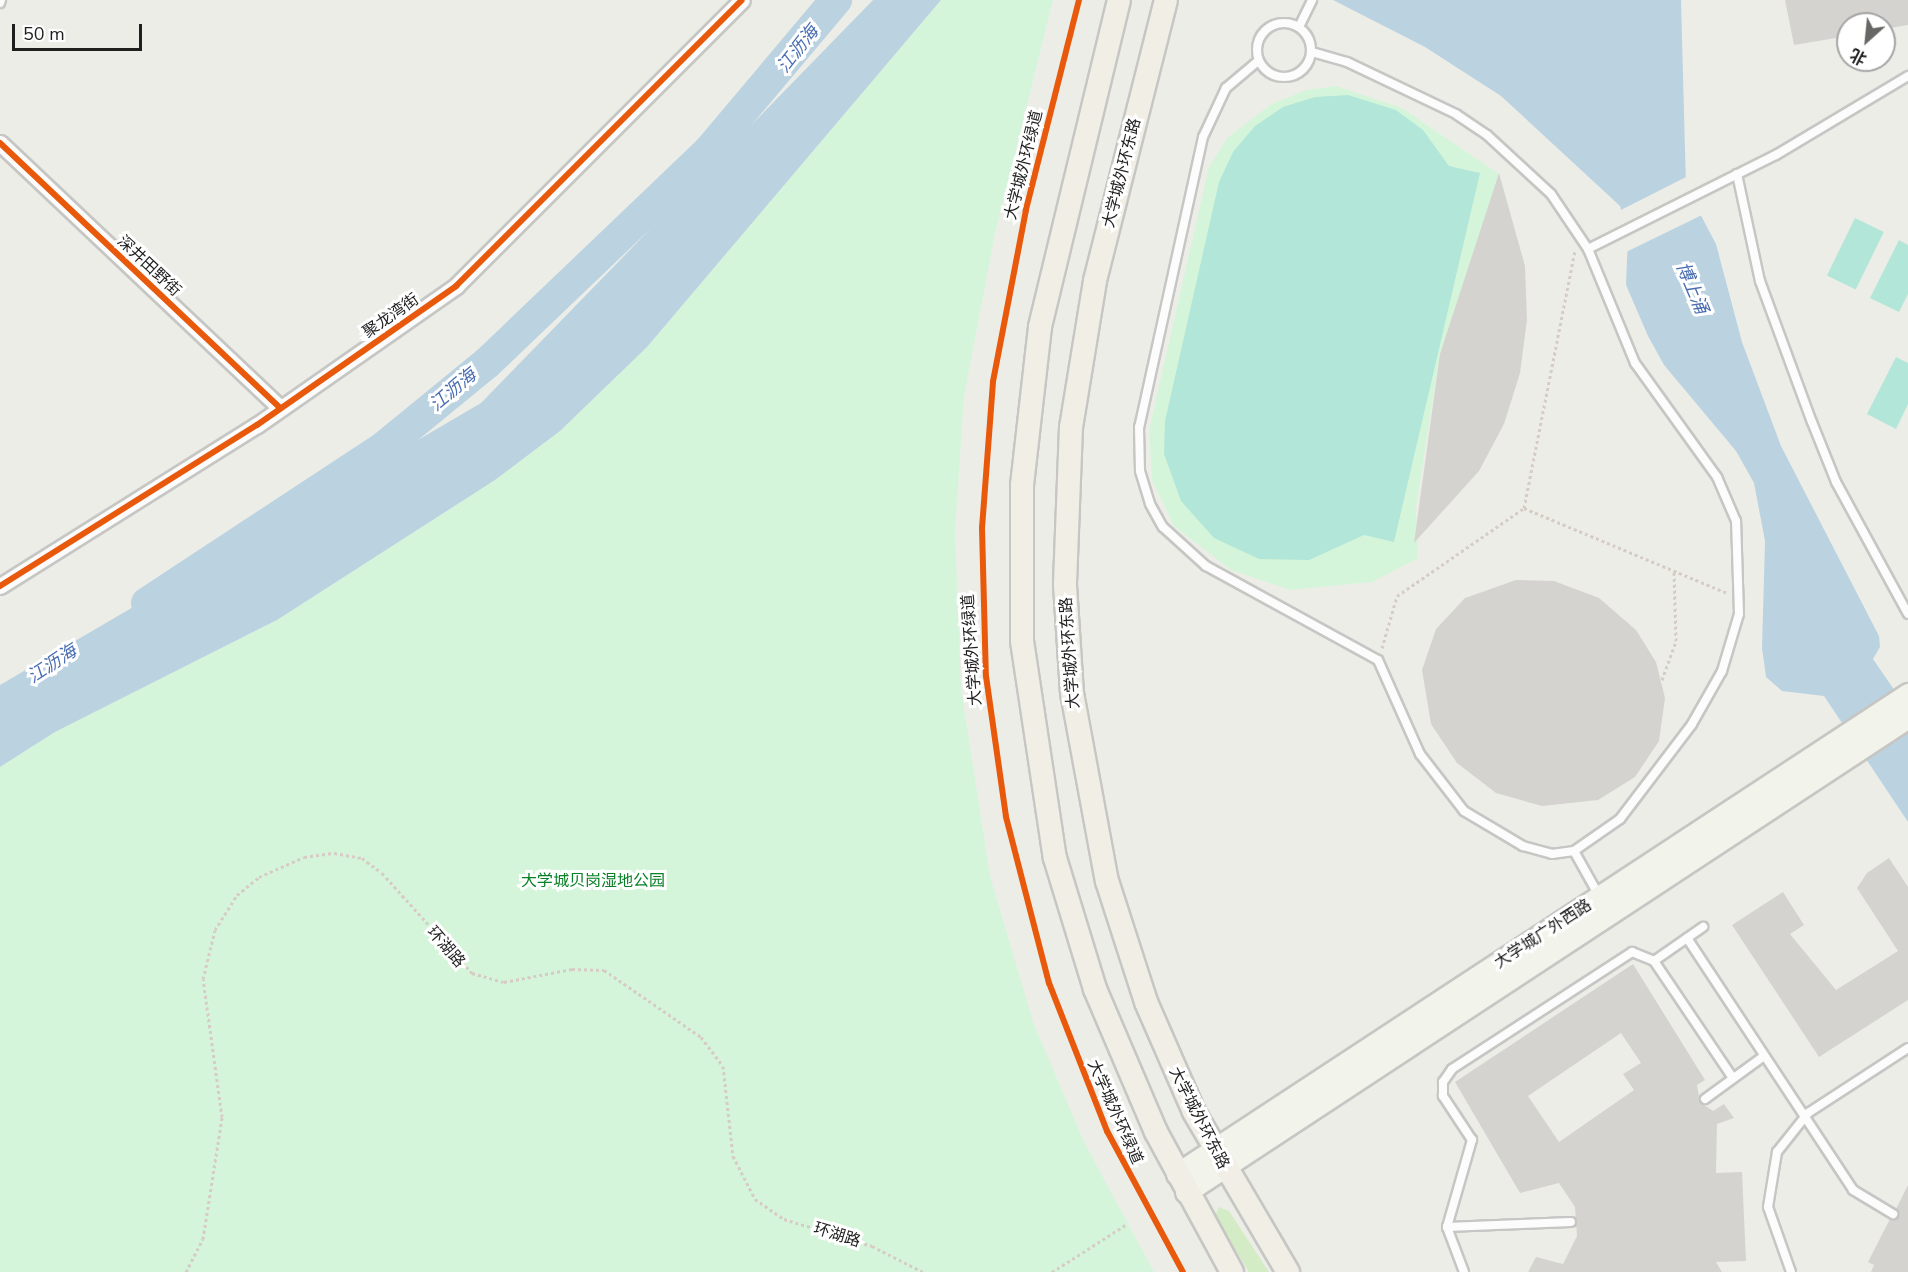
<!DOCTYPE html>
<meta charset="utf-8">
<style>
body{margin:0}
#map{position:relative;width:1908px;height:1272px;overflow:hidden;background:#edede8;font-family:"Nunito Sans","Noto Sans SC",sans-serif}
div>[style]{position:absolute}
.grass>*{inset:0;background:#d4ecc6}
.park>*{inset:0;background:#d5f5da}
.pitch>*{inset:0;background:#b2e6d8;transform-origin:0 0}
.water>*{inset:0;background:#bbd3e1}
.pier>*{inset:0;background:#edede8}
.river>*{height:32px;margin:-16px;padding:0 16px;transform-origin:16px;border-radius:16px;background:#bbd3e1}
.building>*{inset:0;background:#d4d3cf}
.path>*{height:3px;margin-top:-1.5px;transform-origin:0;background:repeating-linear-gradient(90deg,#d7cbc6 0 3px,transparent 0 6px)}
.roads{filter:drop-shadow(2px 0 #c6c6c4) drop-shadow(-2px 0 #c6c6c4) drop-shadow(0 2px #c6c6c4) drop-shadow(0 -2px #c6c6c4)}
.lane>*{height:8px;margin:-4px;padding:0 4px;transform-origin:4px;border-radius:4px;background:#fcfcfc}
.lane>.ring{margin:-4px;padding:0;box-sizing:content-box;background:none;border:8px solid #fcfcfc;border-radius:50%}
.street>*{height:15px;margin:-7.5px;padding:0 7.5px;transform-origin:7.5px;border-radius:7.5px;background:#fcfcfc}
.secondary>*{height:21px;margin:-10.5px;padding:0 10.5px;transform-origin:10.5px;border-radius:10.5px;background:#f2f4eb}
.primary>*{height:22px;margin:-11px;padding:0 11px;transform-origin:11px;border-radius:11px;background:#f1eee5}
.cycleway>*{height:6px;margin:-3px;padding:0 3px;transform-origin:3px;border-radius:3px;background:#e8590c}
span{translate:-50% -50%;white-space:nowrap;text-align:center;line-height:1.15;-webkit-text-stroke:6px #fff;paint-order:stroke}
.street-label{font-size:16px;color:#1f1f1f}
.park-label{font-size:16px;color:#098126}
.water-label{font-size:18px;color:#496db1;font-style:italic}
.north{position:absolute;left:1836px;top:12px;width:60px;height:60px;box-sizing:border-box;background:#fff;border:2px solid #a5a5a5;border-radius:50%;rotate:207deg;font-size:16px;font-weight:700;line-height:24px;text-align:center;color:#1f1f1f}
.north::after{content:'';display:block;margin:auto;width:21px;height:27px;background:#676765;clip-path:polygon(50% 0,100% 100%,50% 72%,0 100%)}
.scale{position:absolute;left:12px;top:24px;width:130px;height:27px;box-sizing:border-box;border:3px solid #1f1f1f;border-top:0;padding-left:8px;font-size:18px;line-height:21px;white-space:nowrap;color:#1f1f1f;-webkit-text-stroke:4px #fff;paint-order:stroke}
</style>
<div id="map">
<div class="grass">
<i style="clip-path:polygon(1219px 1207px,1229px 1211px,1269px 1272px,1249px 1272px,1215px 1216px)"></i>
</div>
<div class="park">
<i style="clip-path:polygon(941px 0,1053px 0,995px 233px,964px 397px,955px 531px,961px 688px,990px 876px,1033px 1022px,1084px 1142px,1154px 1272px,0 1272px,0 767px,55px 732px,277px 620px,495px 480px,560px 431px,647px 347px)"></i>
<i style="clip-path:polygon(1336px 86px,1402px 108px,1499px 174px,1440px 354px,1416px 507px,1418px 558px,1372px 582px,1290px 590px,1231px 570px,1174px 526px,1152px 480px,1149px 430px,1209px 167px,1228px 137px,1270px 105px,1306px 90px)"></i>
</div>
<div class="pitch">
<i style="clip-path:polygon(1348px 95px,1396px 110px,1423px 130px,1449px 166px,1480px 173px,1394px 542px,1364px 535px,1309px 560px,1259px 559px,1214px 538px,1181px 501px,1164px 454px,1165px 421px,1219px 182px,1233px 152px,1255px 126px,1283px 107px,1315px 97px)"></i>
<i style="left:1855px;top:218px;width:32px;height:64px;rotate:26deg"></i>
<i style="clip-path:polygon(1899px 240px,1908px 245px,1908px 294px,1899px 312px,1870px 298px)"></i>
<i style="clip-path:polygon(1896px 357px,1908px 363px,1908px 404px,1896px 429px,1867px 414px)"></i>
</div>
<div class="water">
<i style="clip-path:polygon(873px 0,941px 0,647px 347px,560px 431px,495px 480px,277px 620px,55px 732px,0 767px,0 685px,481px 403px)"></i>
<i style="clip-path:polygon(1333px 0,1681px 0,1686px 187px,1716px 244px,1742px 342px,1781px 446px,1879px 636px,1880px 647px,1873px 659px,1908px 710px,1908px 822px,1824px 696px,1782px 691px,1766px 677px,1762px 648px,1765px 541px,1754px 483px,1736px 451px,1664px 365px,1648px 336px,1626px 285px,1628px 235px,1620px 206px,1501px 96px,1425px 47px)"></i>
</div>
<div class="pier">
<i style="clip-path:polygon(1690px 175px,1690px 196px,1702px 215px,1622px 254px,1626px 227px,1619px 211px)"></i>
</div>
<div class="river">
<i style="left:147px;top:603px;width:282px;rotate:-33.3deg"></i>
<i style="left:383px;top:448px;width:134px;rotate:-39.3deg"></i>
<i style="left:487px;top:363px;width:306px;rotate:-43.7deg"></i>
<i style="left:708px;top:152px;width:199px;rotate:-49.9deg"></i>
</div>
<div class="building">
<i style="clip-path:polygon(1785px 0,1908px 0,1908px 25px,1884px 29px,1884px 24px,1848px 24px,1848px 36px,1794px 45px)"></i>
<i style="clip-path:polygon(1499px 173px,1525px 266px,1527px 320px,1520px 373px,1504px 424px,1479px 471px,1414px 543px,1440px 354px)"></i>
<i style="clip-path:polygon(1516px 580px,1554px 581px,1599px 598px,1636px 630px,1656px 662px,1665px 698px,1659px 741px,1635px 777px,1598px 800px,1542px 806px,1496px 793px,1457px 763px,1431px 724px,1422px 670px,1436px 629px,1465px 598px)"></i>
<i style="clip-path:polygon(1889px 858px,1908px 887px,1908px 1000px,1819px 1057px,1732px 925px,1783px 892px,1804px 925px,1790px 934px,1836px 990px,1898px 951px,1857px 888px,1867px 873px)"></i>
<i style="clip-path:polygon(evenodd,1633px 964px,1705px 1080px,1697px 1085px,1700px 1102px,1713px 1111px,1724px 1104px,1734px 1118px,1717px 1124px,1716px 1173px,1742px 1172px,1746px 1261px,1716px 1262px,1722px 1272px,1528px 1272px,1536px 1257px,1563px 1264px,1577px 1236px,1575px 1207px,1559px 1183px,1520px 1193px,1455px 1082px,1633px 964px,1621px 1033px,1641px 1063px,1623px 1074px,1634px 1090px,1559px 1142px,1528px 1096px,1621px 1033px)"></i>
<i style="clip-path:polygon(1908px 1185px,1908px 1272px,1871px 1272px,1874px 1265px,1868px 1262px,1890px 1219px,1898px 1217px,1896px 1209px)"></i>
</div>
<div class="path">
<i style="left:1524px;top:508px;width:220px;rotate:22.7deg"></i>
<i style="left:1382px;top:648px;width:54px;rotate:-73.9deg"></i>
<i style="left:1397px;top:596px;width:155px;rotate:-34.7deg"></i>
<i style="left:1524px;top:508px;width:262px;rotate:-78.8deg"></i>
<i style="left:1662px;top:680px;width:41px;rotate:-70.3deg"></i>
<i style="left:1676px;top:641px;width:70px;rotate:-91.6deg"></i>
<i style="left:186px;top:1272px;width:37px;rotate:-63deg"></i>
<i style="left:203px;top:1239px;width:123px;rotate:-81.1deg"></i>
<i style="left:222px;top:1117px;width:139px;rotate:-97.8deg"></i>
<i style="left:203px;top:979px;width:50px;rotate:-76.2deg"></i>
<i style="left:215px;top:930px;width:41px;rotate:-57.8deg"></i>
<i style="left:237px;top:895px;width:28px;rotate:-39deg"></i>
<i style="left:259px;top:877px;width:49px;rotate:-24deg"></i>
<i style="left:304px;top:857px;width:30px;rotate:-8deg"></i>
<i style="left:334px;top:853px;width:28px;rotate:10deg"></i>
<i style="left:362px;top:858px;width:25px;rotate:37deg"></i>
<i style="left:382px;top:873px;width:135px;rotate:48deg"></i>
<i style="left:472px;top:973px;width:33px;rotate:16deg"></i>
<i style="left:504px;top:982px;width:69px;rotate:-10.8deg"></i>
<i style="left:572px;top:969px;width:32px;rotate:2deg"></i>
<i style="left:604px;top:970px;width:118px;rotate:34.6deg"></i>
<i style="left:701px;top:1037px;width:36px;rotate:53deg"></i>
<i style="left:723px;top:1066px;width:91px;rotate:83.7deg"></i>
<i style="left:733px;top:1156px;width:48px;rotate:62.9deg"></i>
<i style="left:755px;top:1199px;width:35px;rotate:35deg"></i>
<i style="left:784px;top:1219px;width:92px;rotate:17.1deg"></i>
<i style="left:872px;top:1246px;width:57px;rotate:27deg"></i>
<i style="left:1052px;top:1272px;width:89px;rotate:-32.6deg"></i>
</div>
<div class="roads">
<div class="lane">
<i style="left:0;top:3px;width:3px;rotate:-72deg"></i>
<i class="ring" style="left:1257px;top:23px;width:46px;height:46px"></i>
<i style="left:1299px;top:27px;width:30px;rotate:-64deg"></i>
<i style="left:1258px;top:61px;width:42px;rotate:139.8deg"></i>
<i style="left:1226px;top:88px;width:54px;rotate:115.1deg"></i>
<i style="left:1203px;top:137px;width:297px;rotate:102.4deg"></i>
<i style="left:1139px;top:427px;width:44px;rotate:88.7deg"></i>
<i style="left:1140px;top:471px;width:34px;rotate:73deg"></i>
<i style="left:1150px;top:504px;width:26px;rotate:61deg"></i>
<i style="left:1163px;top:527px;width:58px;rotate:42.2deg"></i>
<i style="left:1206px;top:566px;width:196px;rotate:28.7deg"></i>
<i style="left:1378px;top:660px;width:103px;rotate:65.9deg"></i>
<i style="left:1420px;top:754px;width:72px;rotate:52.3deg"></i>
<i style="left:1464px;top:811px;width:69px;rotate:30.7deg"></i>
<i style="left:1523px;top:846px;width:30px;rotate:15deg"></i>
<i style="left:1552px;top:854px;width:22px;rotate:-8deg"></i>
<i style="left:1574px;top:851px;width:56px;rotate:-34.8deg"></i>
<i style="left:1620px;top:819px;width:119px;rotate:-52.8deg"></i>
<i style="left:1692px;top:724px;width:61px;rotate:-60.5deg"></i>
<i style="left:1722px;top:671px;width:59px;rotate:-73.4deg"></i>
<i style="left:1739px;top:614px;width:93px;rotate:-91.8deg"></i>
<i style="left:1736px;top:521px;width:48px;rotate:-113.4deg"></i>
<i style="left:1717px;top:477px;width:140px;rotate:-125.7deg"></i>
<i style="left:1635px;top:363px;width:123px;rotate:-112.4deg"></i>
<i style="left:1588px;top:249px;width:66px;rotate:-123.9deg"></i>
<i style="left:1551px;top:194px;width:87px;rotate:-137.3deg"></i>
<i style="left:1487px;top:135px;width:37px;rotate:-146deg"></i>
<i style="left:1456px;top:114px;width:121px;rotate:-154.5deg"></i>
<i style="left:1347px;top:62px;width:37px;rotate:-164deg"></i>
<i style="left:1737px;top:174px;width:109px;rotate:77.9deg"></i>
<i style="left:1760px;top:281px;width:150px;rotate:69.8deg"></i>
<i style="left:1812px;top:422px;width:65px;rotate:68.2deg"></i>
<i style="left:1836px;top:482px;width:150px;rotate:61.4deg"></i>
<i style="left:1588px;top:249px;width:210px;rotate:-26.6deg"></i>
<i style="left:1776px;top:155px;width:154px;rotate:-30.9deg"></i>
<i style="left:1574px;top:851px;width:49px;rotate:60.8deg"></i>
<i style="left:1687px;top:938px;width:302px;rotate:56.6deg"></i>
<i style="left:1853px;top:1190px;width:47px;rotate:31deg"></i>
<i style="left:1654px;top:961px;width:60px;rotate:-34.8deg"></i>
<i style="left:1705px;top:1099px;width:73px;rotate:-36.1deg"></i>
<i style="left:1447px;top:1227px;width:124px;rotate:-2.3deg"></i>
<i style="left:1464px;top:1272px;width:48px;rotate:-110.7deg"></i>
<i style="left:1447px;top:1227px;width:91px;rotate:-74deg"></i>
<i style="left:1472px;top:1140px;width:53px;rotate:-123.4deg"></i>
<i style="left:1443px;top:1096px;width:14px;rotate:-90deg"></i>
<i style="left:1443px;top:1082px;width:16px;rotate:-55deg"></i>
<i style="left:1452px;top:1069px;width:215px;rotate:-33deg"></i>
<i style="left:1632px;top:952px;width:24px;rotate:22deg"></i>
<i style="left:1654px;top:961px;width:141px;rotate:56deg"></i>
<i style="left:1791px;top:1272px;width:69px;rotate:-109.5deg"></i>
<i style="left:1768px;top:1207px;width:56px;rotate:-80.7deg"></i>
<i style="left:1777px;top:1152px;width:50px;rotate:-51.5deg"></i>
<i style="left:1808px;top:1113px;width:119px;rotate:-33deg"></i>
</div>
<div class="street">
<i style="left:0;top:143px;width:386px;rotate:43.4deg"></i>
<i style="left:0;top:586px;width:303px;rotate:-32.1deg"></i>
<i style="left:257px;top:425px;width:243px;rotate:-34.9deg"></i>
<i style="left:456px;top:286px;width:404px;rotate:-45deg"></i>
</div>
<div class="secondary">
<i style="left:1177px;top:1174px;width:875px;rotate:-33.29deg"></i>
<i style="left:1186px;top:1192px;width:864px;rotate:-33.34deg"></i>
</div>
<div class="primary">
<i style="left:1119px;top:0;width:336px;rotate:103.6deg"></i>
<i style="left:1040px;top:327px;width:159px;rotate:96.5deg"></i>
<i style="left:1022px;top:485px;width:156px;rotate:90deg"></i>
<i style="left:1022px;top:641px;width:219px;rotate:81.4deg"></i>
<i style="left:1055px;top:858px;width:137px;rotate:73deg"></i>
<i style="left:1095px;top:989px;width:155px;rotate:66.9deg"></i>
<i style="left:1156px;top:1132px;width:159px;rotate:61.5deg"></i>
<i style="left:1166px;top:0;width:290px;rotate:104.2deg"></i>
<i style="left:1095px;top:281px;width:148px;rotate:99.3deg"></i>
<i style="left:1071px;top:427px;width:158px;rotate:92.2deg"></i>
<i style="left:1065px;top:585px;width:108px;rotate:86.3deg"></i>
<i style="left:1072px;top:693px;width:191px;rotate:79.5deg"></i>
<i style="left:1107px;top:881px;width:127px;rotate:72.1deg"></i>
<i style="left:1146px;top:1002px;width:120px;rotate:66.4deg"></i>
<i style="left:1194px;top:1112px;width:186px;rotate:59.6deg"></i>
</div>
</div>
<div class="cycleway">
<i style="left:1079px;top:0;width:217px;rotate:104.2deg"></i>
<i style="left:1026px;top:210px;width:175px;rotate:100.9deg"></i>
<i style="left:993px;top:382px;width:146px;rotate:94.3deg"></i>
<i style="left:982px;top:528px;width:148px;rotate:88.5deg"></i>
<i style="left:986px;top:676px;width:142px;rotate:81.9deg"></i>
<i style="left:1006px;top:817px;width:171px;rotate:75.5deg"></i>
<i style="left:1049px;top:983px;width:159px;rotate:68.6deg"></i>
<i style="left:1107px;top:1131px;width:160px;rotate:61.7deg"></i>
<i style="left:0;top:143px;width:386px;rotate:43.4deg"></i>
<i style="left:0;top:586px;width:303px;rotate:-32.1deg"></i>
<i style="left:257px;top:425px;width:243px;rotate:-34.9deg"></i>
<i style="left:456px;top:286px;width:404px;rotate:-45deg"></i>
</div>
<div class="street-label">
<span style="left:1024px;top:165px;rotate:-76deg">大学城外环绿道</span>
<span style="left:1122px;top:173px;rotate:-76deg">大学城外环东路</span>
<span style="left:149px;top:266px;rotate:43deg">深井田野街</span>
<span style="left:391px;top:316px;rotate:-35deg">聚龙湾街</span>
<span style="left:972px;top:650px;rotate:-94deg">大学城外环绿道</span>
<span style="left:1070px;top:653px;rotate:-94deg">大学城外环东路</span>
<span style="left:1543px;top:934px;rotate:-33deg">大学城广外西路</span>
<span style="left:446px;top:947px;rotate:49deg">环湖路</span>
<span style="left:1115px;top:1112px;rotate:66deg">大学城外环绿道</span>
<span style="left:1199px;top:1118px;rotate:63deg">大学城外环东路</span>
<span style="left:837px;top:1235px;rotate:17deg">环湖路</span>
</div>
<div class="park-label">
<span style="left:593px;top:881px">大学城贝岗湿地公园</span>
</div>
<div class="water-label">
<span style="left:798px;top:49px;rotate:-52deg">江沥海</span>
<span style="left:1692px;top:288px;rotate:67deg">博上涌</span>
<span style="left:453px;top:390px;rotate:-40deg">江沥海</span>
<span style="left:52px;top:664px;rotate:-33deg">江沥海</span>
</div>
<div class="north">北</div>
<div class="scale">50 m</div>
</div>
